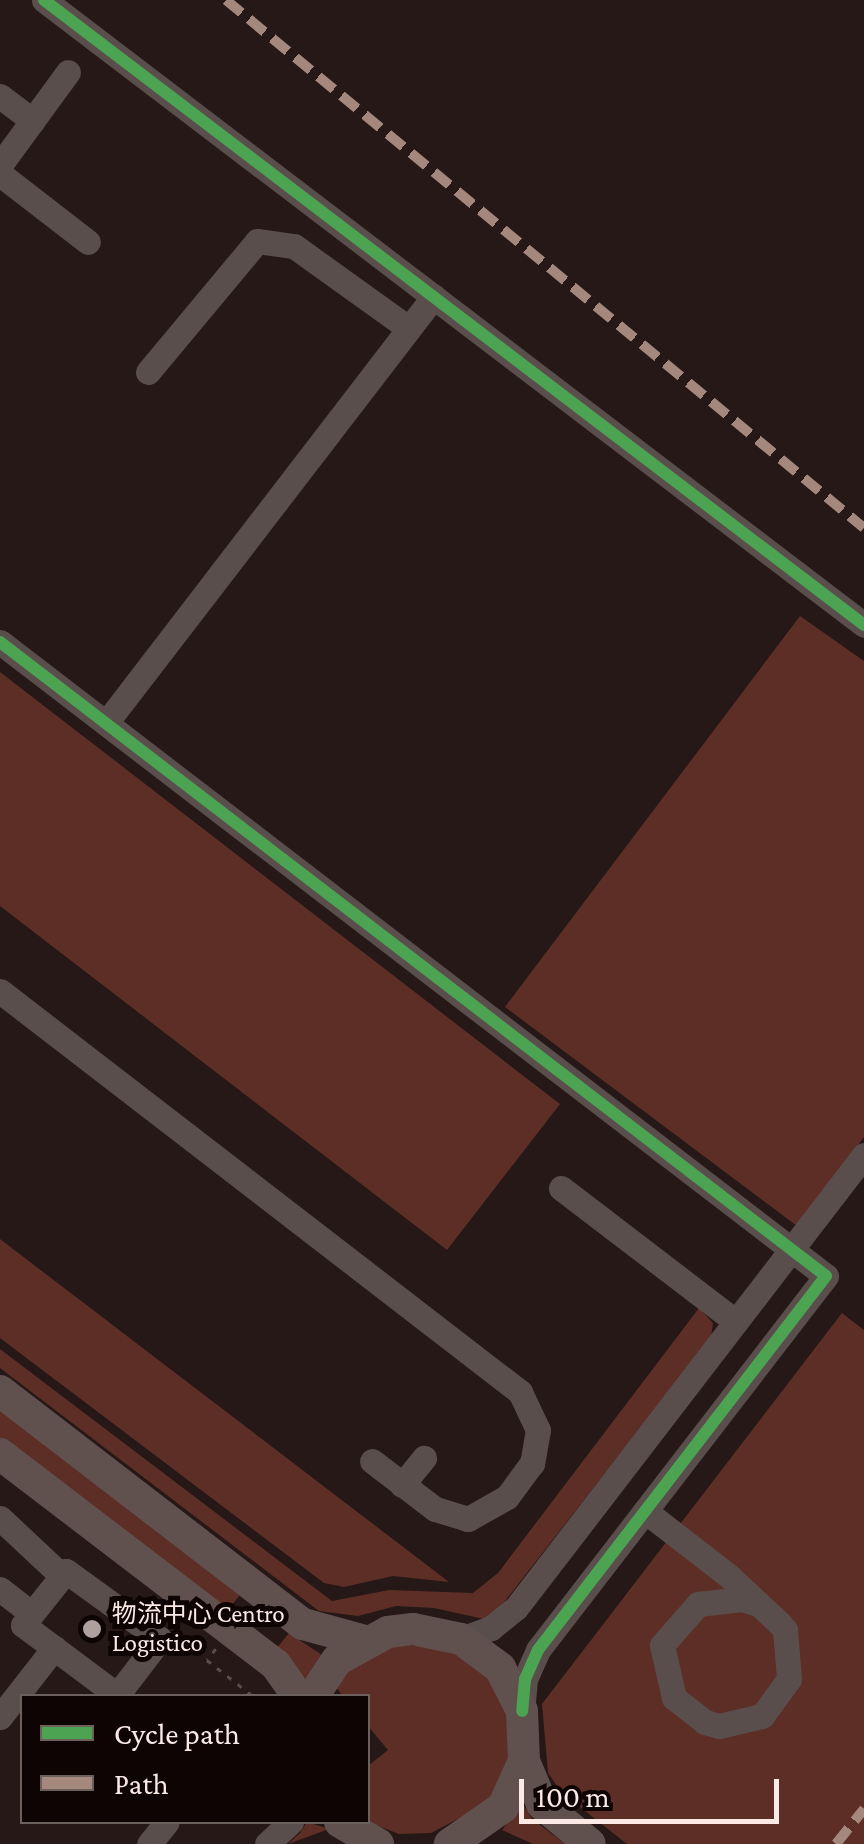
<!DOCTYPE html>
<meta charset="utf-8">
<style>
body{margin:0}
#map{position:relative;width:864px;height:1844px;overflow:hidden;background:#261816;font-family:"Crimson Pro","Noto Sans SC",serif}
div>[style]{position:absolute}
.green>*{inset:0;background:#5d2e26;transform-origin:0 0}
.path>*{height:2.5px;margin-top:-1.25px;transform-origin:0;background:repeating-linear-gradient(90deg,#574e4c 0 5px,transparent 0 13px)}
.minor>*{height:25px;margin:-12.5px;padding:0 12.5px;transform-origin:12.5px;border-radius:12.5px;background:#594e4c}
.major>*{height:32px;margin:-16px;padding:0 16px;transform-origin:16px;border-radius:16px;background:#60504e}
.quiet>*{height:10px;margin-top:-5px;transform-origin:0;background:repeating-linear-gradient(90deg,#a5887d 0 20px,transparent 0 30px)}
.cycleway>*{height:12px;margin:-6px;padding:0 6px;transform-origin:6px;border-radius:6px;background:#4ca352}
.dots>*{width:28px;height:28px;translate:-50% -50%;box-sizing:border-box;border:5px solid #0d0403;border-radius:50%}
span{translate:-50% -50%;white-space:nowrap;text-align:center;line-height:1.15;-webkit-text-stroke:10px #0d0403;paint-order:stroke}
.poi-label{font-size:25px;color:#fbe9e5}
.left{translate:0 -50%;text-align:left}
.legend{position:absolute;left:20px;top:1694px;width:350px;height:130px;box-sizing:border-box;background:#0d0403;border:2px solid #6c605d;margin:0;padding:12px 18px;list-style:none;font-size:30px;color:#fbe9e5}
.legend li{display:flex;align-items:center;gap:20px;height:50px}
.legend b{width:50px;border:2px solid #6c605d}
.scale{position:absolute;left:519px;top:1779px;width:260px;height:45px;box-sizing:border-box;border:5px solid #fbe9e5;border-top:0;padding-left:12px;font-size:30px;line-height:35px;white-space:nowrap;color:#fbe9e5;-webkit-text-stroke:8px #0d0403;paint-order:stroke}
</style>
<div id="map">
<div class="green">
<i style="clip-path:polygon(800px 616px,864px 661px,864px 1137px,797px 1226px,505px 1007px)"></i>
<i style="clip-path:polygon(0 672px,560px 1104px,447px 1250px,0 906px)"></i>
<i style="clip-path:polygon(0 1239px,449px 1582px,393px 1576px,344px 1587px,324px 1583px,0 1338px)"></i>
<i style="clip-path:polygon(699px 1308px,713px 1323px,711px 1337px,498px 1610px,484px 1619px,434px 1608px,396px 1606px,358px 1616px,319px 1611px,0 1368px,0 1349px,332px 1601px,389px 1590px,473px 1593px,498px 1573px)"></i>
<i style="clip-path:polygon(842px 1313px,864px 1330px,864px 1844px,627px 1844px,561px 1792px,548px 1773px,542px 1704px)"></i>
<i style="left:0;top:1408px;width:304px;height:33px;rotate:38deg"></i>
<i style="clip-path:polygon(289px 1633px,325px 1657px,300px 1685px,272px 1654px)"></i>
<i style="clip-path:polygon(400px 1644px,447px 1649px,486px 1675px,508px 1716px,511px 1747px,503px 1777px,486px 1804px,431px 1833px,399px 1834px,368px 1822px,368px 1766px,388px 1750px,368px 1726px,368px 1696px,343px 1696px,335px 1686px,356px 1663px)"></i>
<i style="clip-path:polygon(523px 1804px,532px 1819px,565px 1844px,533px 1844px,502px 1830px)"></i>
<i style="clip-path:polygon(307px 1822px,329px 1829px,288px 1844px,300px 1833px)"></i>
</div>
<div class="path">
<i style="left:216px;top:1649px;width:14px;rotate:129deg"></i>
<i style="left:207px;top:1660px;width:58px;rotate:38deg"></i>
</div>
<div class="minor">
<i style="left:44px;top:0;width:1031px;rotate:37.31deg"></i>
<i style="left:0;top:96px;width:41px;rotate:37.1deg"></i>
<i style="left:0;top:165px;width:115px;rotate:-53.8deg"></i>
<i style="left:0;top:174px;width:111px;rotate:37.7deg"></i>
<i style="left:148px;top:372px;width:170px;rotate:-50.2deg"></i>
<i style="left:257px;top:241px;width:37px;rotate:8deg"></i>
<i style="left:294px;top:246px;width:140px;rotate:35.7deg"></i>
<i style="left:0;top:642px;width:1041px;rotate:37.51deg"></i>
<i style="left:826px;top:1276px;width:472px;rotate:127.6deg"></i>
<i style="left:538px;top:1650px;width:32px;rotate:114deg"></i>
<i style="left:525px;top:1679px;width:32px;rotate:95deg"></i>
<i style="left:106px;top:723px;width:538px;rotate:-52.47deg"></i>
<i style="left:0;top:991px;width:657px;rotate:37.64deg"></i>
<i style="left:520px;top:1392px;width:42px;rotate:64.7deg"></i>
<i style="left:538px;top:1430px;width:34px;rotate:100deg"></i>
<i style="left:532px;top:1463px;width:42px;rotate:126.3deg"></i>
<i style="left:507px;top:1497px;width:45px;rotate:150.6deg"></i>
<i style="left:468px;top:1519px;width:34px;rotate:-163deg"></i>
<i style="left:435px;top:1509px;width:79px;rotate:-142.7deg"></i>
<i style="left:561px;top:1188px;width:220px;rotate:37.4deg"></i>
<i style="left:402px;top:1485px;width:35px;rotate:-51deg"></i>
<i style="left:645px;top:1511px;width:108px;rotate:37.8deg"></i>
<i style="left:730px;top:1577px;width:69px;rotate:43.2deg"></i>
<i style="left:780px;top:1624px;width:8px;rotate:50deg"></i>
<i style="left:785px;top:1630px;width:49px;rotate:85.3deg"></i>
<i style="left:789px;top:1679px;width:46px;rotate:126.1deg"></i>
<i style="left:762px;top:1716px;width:44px;rotate:166.9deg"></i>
<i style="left:719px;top:1726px;width:15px;rotate:-164deg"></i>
<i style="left:705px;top:1722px;width:39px;rotate:-142deg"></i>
<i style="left:674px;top:1698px;width:54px;rotate:-102.8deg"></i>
<i style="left:662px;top:1645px;width:55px;rotate:-48.7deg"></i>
<i style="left:698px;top:1604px;width:44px;rotate:-6.5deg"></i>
<i style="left:742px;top:1599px;width:17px;rotate:17deg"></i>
<i style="left:0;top:1518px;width:85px;rotate:43.1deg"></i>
<i style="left:66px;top:1571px;width:116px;rotate:35.9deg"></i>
<i style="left:160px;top:1639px;width:71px;rotate:127.5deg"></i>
<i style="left:117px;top:1695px;width:117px;rotate:-143.3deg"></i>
<i style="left:23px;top:1625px;width:69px;rotate:-51.5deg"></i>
<i style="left:0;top:1589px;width:39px;rotate:38deg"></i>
<i style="left:461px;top:1639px;width:32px;rotate:-20deg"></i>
<i style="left:491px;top:1628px;width:32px;rotate:-39deg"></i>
<i style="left:516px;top:1608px;width:571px;rotate:-52.47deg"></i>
<i style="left:0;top:1717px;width:88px;rotate:-52deg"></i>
<i style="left:149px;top:1844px;width:28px;rotate:-51deg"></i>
<i style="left:267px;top:1844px;width:33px;rotate:-43deg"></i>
</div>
<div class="major">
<i style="left:0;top:1391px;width:382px;rotate:37.6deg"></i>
<i style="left:303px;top:1624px;width:64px;rotate:15.3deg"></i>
<i style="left:0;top:1454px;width:347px;rotate:37.4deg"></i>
<i style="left:276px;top:1665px;width:38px;rotate:55deg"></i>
<i style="left:313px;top:1696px;width:43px;rotate:-56.3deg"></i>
<i style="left:337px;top:1660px;width:58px;rotate:-28.8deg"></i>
<i style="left:388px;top:1632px;width:25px;rotate:-7deg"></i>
<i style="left:413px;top:1629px;width:49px;rotate:11.8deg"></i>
<i style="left:461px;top:1639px;width:49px;rotate:36.6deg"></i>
<i style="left:500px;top:1668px;width:48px;rotate:62.9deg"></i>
<i style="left:522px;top:1711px;width:50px;rotate:87.7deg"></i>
<i style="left:524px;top:1761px;width:51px;rotate:114.5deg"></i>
<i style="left:503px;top:1807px;width:65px;rotate:145.1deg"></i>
<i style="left:524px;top:1761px;width:47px;rotate:67.3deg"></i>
<i style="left:542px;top:1804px;width:62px;rotate:39.8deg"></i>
<i style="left:340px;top:1822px;width:44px;rotate:30.1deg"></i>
</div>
<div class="quiet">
<i style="left:226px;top:0;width:828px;rotate:39.61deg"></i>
<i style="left:836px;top:1844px;width:45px;rotate:-51.3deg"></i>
</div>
<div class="cycleway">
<i style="left:44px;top:0;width:1031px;rotate:37.31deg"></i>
<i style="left:0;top:642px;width:1041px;rotate:37.51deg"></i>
<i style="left:826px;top:1276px;width:472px;rotate:127.6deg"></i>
<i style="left:538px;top:1650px;width:32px;rotate:114deg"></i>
<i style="left:525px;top:1679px;width:32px;rotate:95deg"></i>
</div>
<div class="dots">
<i style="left:92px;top:1629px;background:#b0a09d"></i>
</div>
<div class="poi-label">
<span class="left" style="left:112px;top:1629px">物流中心 Centro<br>Logistico</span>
</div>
<ul class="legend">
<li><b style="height:12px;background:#4ca352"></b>Cycle path</li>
<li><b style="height:12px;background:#a5887d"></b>Path</li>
</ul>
<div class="scale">100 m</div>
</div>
